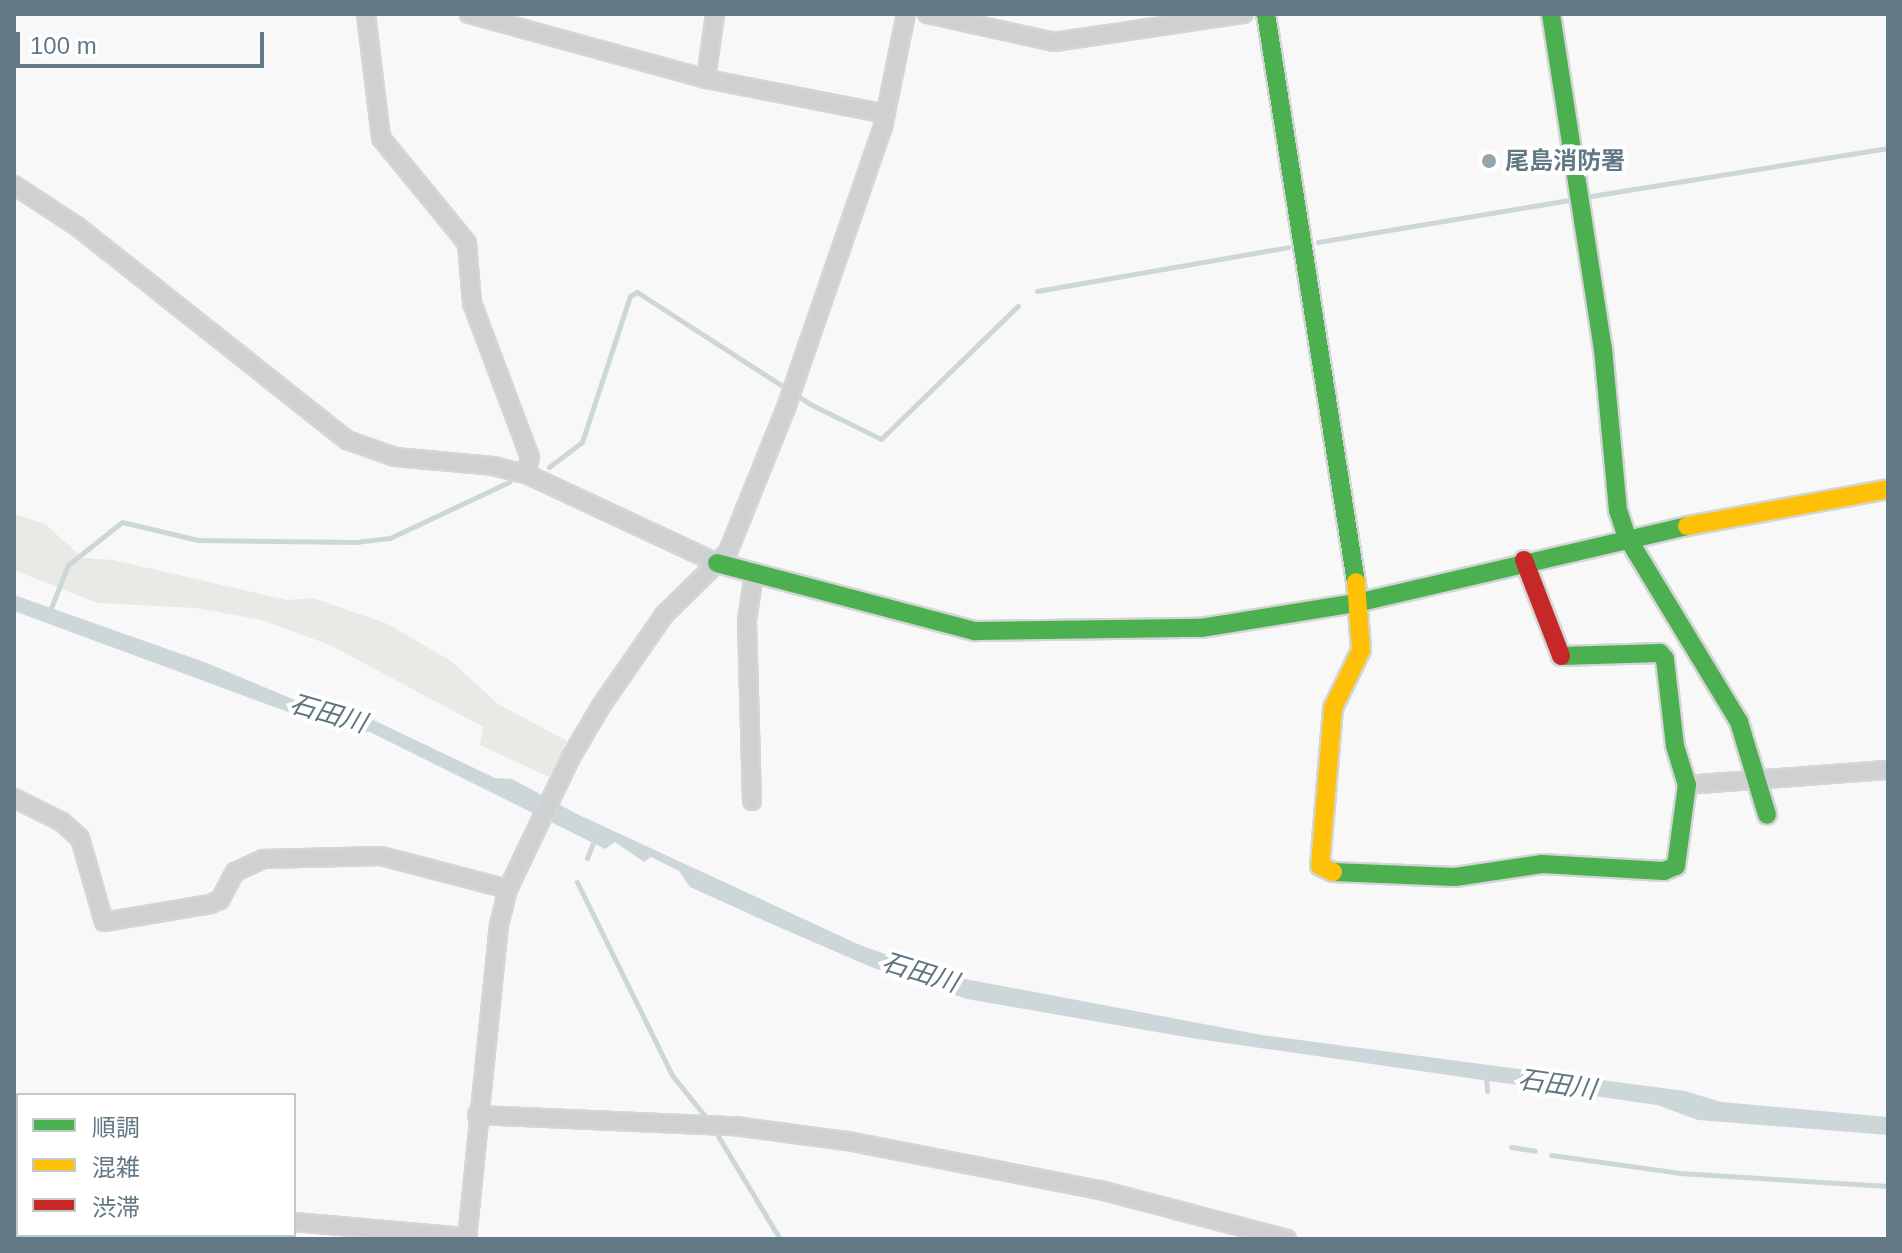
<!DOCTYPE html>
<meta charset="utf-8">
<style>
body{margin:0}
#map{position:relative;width:1902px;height:1253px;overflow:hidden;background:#f8f8f8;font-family:Arial,"Noto Sans JP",sans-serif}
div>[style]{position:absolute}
.green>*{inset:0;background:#e8ebe5}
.water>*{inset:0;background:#cdd7da}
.stream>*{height:5px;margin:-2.5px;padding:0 2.5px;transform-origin:2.5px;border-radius:2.5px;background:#cdd7da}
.roads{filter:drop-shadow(2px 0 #d4d6d6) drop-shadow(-2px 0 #d4d6d6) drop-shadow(0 2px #d4d6d6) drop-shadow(0 -2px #d4d6d6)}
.street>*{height:16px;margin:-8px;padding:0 8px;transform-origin:8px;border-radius:8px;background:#ced0d1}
.fast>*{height:18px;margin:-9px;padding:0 9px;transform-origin:9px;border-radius:9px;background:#4caf50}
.slow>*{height:18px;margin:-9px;padding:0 9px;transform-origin:9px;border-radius:9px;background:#ffc107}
.jam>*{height:18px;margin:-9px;padding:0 9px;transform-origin:9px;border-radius:9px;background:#c62828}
.dots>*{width:22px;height:22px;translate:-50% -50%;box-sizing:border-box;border:4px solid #fff;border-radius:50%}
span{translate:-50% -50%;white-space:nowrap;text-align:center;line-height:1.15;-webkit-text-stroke:8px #fff;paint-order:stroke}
.poi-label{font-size:24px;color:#627884;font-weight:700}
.left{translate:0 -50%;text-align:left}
.water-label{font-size:26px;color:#5e777e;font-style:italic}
.frame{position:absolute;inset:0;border:16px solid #627884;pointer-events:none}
.legend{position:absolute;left:16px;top:1093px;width:280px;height:144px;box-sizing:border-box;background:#fff;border:2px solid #c0c9ce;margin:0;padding:10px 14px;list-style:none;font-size:24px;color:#627884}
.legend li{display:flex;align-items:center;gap:16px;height:40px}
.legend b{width:40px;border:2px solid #c0c9ce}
.scale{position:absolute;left:16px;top:32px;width:248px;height:36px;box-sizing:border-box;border:4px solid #627884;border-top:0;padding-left:10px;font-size:24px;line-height:28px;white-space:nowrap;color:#627884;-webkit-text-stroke:6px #fff;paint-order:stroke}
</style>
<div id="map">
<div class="green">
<i style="clip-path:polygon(14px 514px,45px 524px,83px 558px,113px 560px,287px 600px,313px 598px,388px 624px,451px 661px,498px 704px,567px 741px,549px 777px,480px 745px,483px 727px,330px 645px,262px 620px,196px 608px,97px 603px,14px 570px)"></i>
</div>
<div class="water">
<i style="clip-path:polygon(14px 595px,207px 663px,330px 715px,367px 717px,495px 778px,512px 779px,579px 815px,860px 945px,944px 975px,1262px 1035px,1685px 1091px,1721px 1102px,1888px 1117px,1888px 1135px,1698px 1120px,1657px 1105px,1191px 1038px,967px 999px,871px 967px,765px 921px,690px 887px,679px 871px,651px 857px,644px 862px,615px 842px,605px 849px,370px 732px,334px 729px,14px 611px)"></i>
</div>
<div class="stream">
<i style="left:1585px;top:197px;width:307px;rotate:-9.2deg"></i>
<i style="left:1318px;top:242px;width:261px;rotate:-9.5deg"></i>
<i style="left:1037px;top:291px;width:255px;rotate:-9.9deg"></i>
<i style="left:549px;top:467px;width:41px;rotate:-37.1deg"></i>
<i style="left:582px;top:442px;width:154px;rotate:-71.8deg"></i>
<i style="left:630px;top:296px;width:8px;rotate:-30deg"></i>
<i style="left:637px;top:292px;width:206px;rotate:32.9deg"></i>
<i style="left:810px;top:404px;width:79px;rotate:26.2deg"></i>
<i style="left:881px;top:439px;width:191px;rotate:-44.2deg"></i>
<i style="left:49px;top:613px;width:52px;rotate:-68.4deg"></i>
<i style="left:68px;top:565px;width:69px;rotate:-38.5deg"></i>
<i style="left:122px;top:522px;width:78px;rotate:13.3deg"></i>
<i style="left:198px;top:540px;width:158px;rotate:0.7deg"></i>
<i style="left:356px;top:542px;width:34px;rotate:-7deg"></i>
<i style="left:390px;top:538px;width:132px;rotate:-25.2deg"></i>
<i style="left:587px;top:858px;width:18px;rotate:-68deg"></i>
<i style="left:577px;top:882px;width:215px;rotate:63.8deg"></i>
<i style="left:672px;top:1075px;width:51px;rotate:51.3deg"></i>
<i style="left:1486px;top:1076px;width:15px;rotate:86deg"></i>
<i style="left:718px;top:1136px;width:120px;rotate:59deg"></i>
<i style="left:1511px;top:1147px;width:24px;rotate:9deg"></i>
<i style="left:1551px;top:1155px;width:130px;rotate:7.9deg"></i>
<i style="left:1680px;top:1173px;width:208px;rotate:3.6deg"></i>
</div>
<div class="roads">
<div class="street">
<i style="left:366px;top:14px;width:125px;rotate:83.1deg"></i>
<i style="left:381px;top:138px;width:136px;rotate:50.7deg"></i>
<i style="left:467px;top:243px;width:60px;rotate:85.2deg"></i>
<i style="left:472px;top:303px;width:165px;rotate:69.4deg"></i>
<i style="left:530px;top:457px;width:17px;rotate:103deg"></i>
<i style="left:469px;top:14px;width:246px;rotate:15.3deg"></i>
<i style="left:706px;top:79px;width:183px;rotate:11deg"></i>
<i style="left:927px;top:14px;width:130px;rotate:12.4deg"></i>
<i style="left:1054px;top:42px;width:192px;rotate:-8.4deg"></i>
<i style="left:706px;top:79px;width:66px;rotate:-82.1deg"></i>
<i style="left:14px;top:185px;width:77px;rotate:33.3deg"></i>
<i style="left:78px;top:227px;width:343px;rotate:38.4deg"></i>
<i style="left:347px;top:440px;width:51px;rotate:19.5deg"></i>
<i style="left:395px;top:457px;width:98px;rotate:5.2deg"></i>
<i style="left:493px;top:466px;width:34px;rotate:14deg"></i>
<i style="left:526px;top:474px;width:211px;rotate:25deg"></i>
<i style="left:1687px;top:785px;width:202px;rotate:-4.3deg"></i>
<i style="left:14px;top:798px;width:54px;rotate:26.6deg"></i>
<i style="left:62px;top:822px;width:24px;rotate:42deg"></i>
<i style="left:80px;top:838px;width:87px;rotate:74.1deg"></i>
<i style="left:104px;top:922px;width:108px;rotate:-9.6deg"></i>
<i style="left:210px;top:904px;width:11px;rotate:-22deg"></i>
<i style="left:220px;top:900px;width:32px;rotate:-62deg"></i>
<i style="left:235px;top:872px;width:31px;rotate:-25deg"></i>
<i style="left:263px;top:859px;width:118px;rotate:-1.5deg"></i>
<i style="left:381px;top:856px;width:131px;rotate:14.6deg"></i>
<i style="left:752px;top:801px;width:181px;rotate:-91.6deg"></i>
<i style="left:747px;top:620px;width:47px;rotate:-81.3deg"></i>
<i style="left:477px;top:1115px;width:257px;rotate:2.5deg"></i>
<i style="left:734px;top:1126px;width:114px;rotate:7.6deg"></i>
<i style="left:847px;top:1141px;width:262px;rotate:11deg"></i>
<i style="left:1104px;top:1191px;width:189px;rotate:14.7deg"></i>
<i style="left:14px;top:1203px;width:4px"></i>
<i style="left:294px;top:1222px;width:174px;rotate:5deg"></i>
<i style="left:467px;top:1239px;width:316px;rotate:-84.2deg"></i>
<i style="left:499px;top:925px;width:37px;rotate:-76deg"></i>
<i style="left:508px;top:889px;width:146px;rotate:-64.5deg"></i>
<i style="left:571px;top:757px;width:59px;rotate:-59.5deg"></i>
<i style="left:601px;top:706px;width:111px;rotate:-55.3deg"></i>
<i style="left:664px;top:615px;width:90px;rotate:-44.5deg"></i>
<i style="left:728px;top:552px;width:155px;rotate:-68.1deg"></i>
<i style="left:786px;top:408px;width:297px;rotate:-71deg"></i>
<i style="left:883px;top:127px;width:115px;rotate:-78.5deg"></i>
</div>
<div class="fast">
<i style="left:1266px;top:14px;width:575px;rotate:81deg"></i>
<i style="left:1551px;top:14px;width:339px;rotate:81.2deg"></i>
<i style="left:1603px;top:349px;width:162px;rotate:84.7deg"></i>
<i style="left:1618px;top:510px;width:28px;rotate:72deg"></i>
<i style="left:1627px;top:537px;width:216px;rotate:58.8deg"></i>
<i style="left:1739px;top:722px;width:97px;rotate:73.2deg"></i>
<i style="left:717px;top:563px;width:267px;rotate:14.8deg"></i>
<i style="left:975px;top:631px;width:226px;rotate:-0.8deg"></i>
<i style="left:1201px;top:628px;width:162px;rotate:-9.2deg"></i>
<i style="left:1361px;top:602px;width:335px;rotate:-13.1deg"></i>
<i style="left:1333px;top:872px;width:122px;rotate:2.3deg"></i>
<i style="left:1455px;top:877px;width:88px;rotate:-8.5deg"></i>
<i style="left:1542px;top:864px;width:122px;rotate:3.3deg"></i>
<i style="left:1664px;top:871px;width:13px;rotate:-23deg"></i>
<i style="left:1676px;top:866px;width:82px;rotate:-82.3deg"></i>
<i style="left:1687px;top:785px;width:41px;rotate:-107.1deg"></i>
<i style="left:1675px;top:746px;width:88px;rotate:-96.6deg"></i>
<i style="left:1665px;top:659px;width:8px;rotate:-130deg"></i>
<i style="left:1660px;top:653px;width:99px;rotate:178.3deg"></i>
</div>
<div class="slow">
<i style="left:1687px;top:526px;width:204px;rotate:-10.4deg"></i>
<i style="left:1333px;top:872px;width:14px;rotate:-155deg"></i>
<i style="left:1320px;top:866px;width:159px;rotate:-85.3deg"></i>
<i style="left:1333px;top:708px;width:64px;rotate:-64.2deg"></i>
<i style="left:1361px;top:650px;width:68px;rotate:-94.2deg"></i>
</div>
<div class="jam">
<i style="left:1524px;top:560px;width:103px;rotate:68.9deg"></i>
</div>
</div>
<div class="dots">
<i style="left:1489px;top:161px;background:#96a5ad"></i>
</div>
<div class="poi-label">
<span class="left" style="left:1505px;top:161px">尾島消防署</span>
</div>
<div class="water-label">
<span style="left:328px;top:714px;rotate:16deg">石田川</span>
<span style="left:920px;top:973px;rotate:17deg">石田川</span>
<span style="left:1557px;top:1085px;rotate:8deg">石田川</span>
</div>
<div class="frame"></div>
<ul class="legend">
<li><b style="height:10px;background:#4caf50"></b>順調</li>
<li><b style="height:10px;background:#ffc107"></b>混雑</li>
<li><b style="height:10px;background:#c62828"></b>渋滞</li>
</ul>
<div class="scale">100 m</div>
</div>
